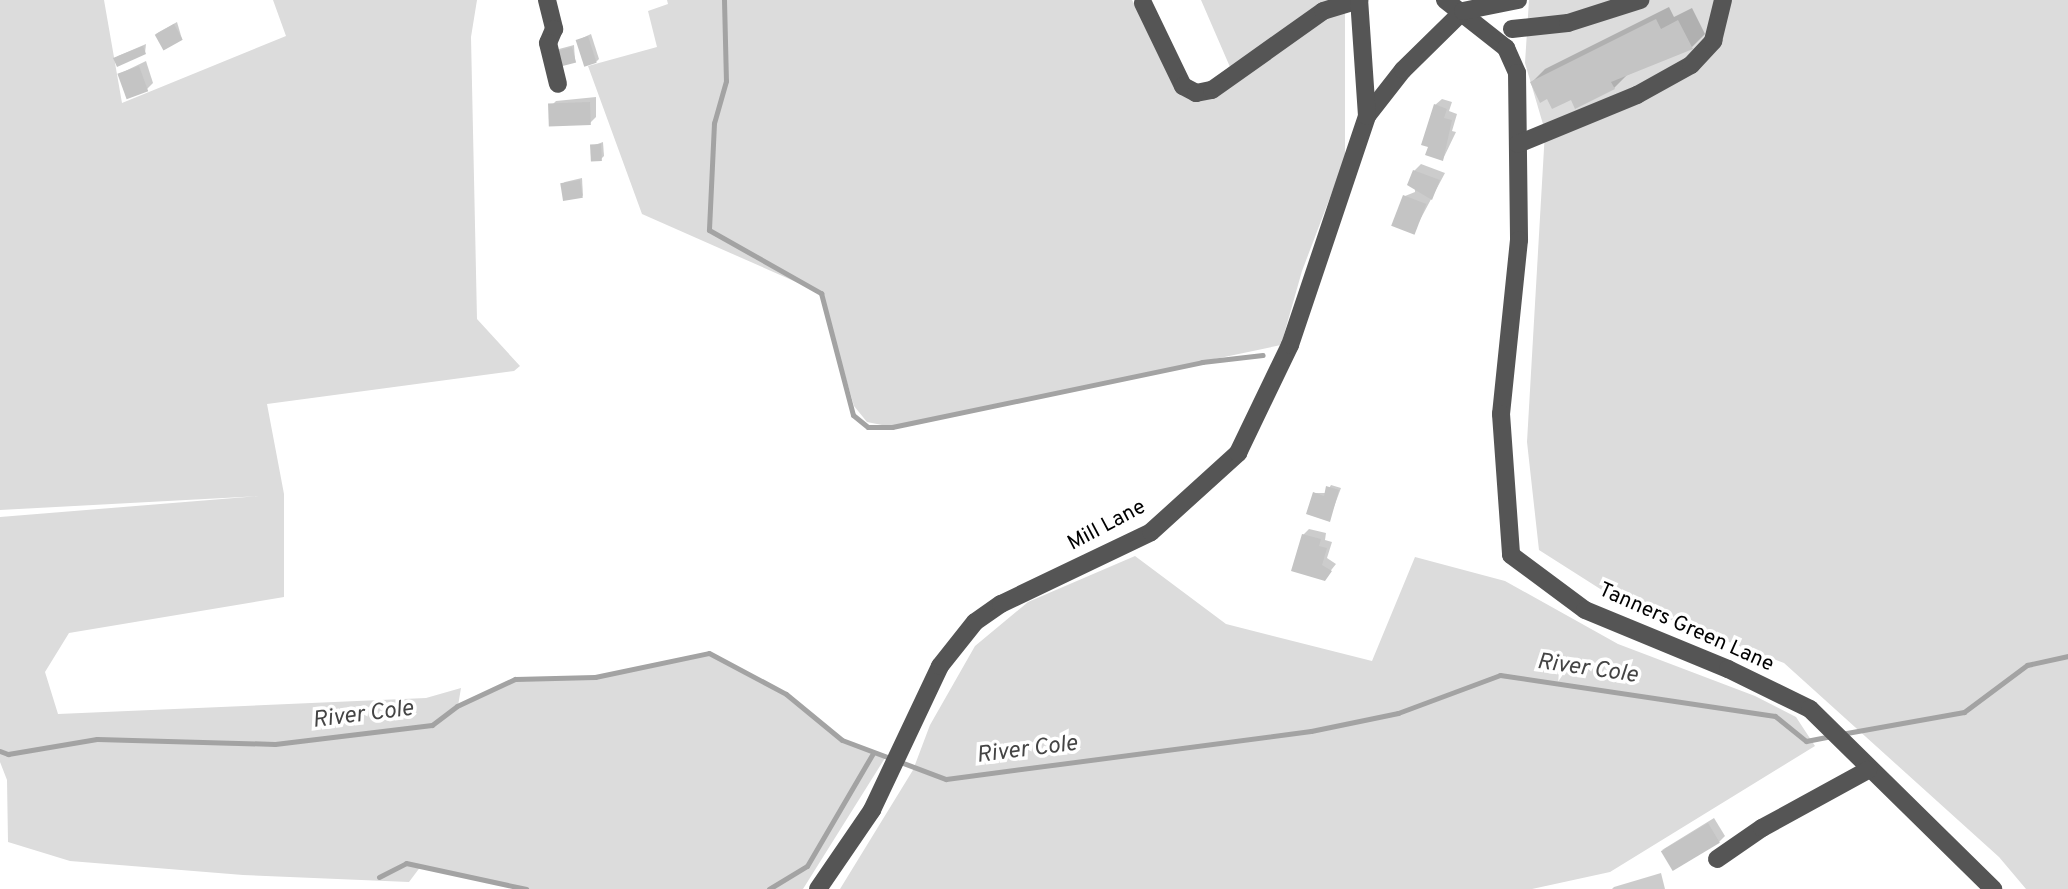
<!DOCTYPE html>
<style>
body{margin:0}
#map{position:relative;width:2068px;height:889px;overflow:hidden;background:#fff;font-family:Overpass,sans-serif}
div>[style]{position:absolute}
.green>*{inset:0;background:#dcdcdc}
.shadow>*{inset:0;background:#0003}
.stream>*{height:5px;margin:-2.5px;padding:0 2.5px;transform-origin:2.5px;border-radius:2.5px;background:#a3a3a3}
.building>*{inset:0;background:#c4c4c4;transform-origin:0 0}
.minor>*{height:18px;margin:-9px;padding:0 9px;transform-origin:9px;border-radius:9px;background:#555}
span{translate:-50% -50%;white-space:nowrap;text-align:center;line-height:1.15;-webkit-text-stroke:7px #fff;paint-order:stroke}
.street-label{font-size:21px;color:#000}
.water-label{font-size:23px;color:#444;font-style:italic}
</style>
<div id="map">
<div class="green">
<i style="clip-path:polygon(0 0,104px 0,122px 103px,286px 36px,273px 0,477px 0,471px 37px,477px 319px,520px 366px,514px 371px,267px 404px,284px 494px,284px 597px,69px 633px,45px 672px,58px 714px,426px 698px,461px 688px,458px 706px,515px 679px,595px 677px,709px 653px,786px 694px,842px 740px,885px 758px,803px 889px,526px 889px,421px 866px,409px 882px,243px 875px,70px 861px,8px 842px,7px 780px,0 762px,0 517px,259px 496px,0 510px)"></i>
<i style="clip-path:polygon(667px 0,1132px 0,1186px 96px,1230px 67px,1201px 0,1345px 0,1345px 158px,1302px 271px,1281px 345px,892px 427px,867px 422px,854px 406px,821px 293px,642px 214px,588px 66px,657px 47px,648px 11px,668px 4px)"></i>
<i style="clip-path:polygon(1529px 0,2068px 0,2068px 889px,2026px 889px,1999px 857px,1784px 663px,1616px 599px,1539px 550px,1527px 442px,1545px 131px,1525px 63px)"></i>
<i style="clip-path:polygon(1135px 556px,1226px 624px,1372px 661px,1415px 557px,1505px 581px,1618px 644px,1755px 696px,1796px 717px,1815px 746px,1610px 872px,1532px 889px,840px 889px,913px 770px,930px 725px,975px 646px,1028px 602px)"></i>
</div>
<div class="shadow">
<i style="clip-path:polygon(1669px 7px,1674px 17px,1692px 8px,1705px 34px,1692px 47px,1627px 75px,1614px 88px,1572px 97px,1532px 82px,1545px 69px)"></i>
<i style="clip-path:polygon(177px 22px,182px 39px,156px 34px,159px 32px)"></i>
<i style="clip-path:polygon(591px 34px,599px 59px,596px 62px,578px 40px)"></i>
<i style="clip-path:polygon(146px 44px,145px 53px,115px 59px,118px 56px)"></i>
<i style="clip-path:polygon(574px 45px,575px 60px,557px 52px,559px 49px)"></i>
<i style="clip-path:polygon(146px 61px,153px 83px,147px 89px,119px 74px)"></i>
<i style="clip-path:polygon(596px 97px,596px 117px,590px 123px,550px 107px,556px 101px)"></i>
<i style="clip-path:polygon(1442px 99px,1452px 102px,1449px 111px,1457px 114px,1452px 131px,1456px 132px,1443px 159px,1435px 105px)"></i>
<i style="clip-path:polygon(603px 142px,604px 156px,601px 159px,592px 146px)"></i>
<i style="clip-path:polygon(1421px 164px,1445px 173px,1413px 233px,1405px 196px,1415px 192px,1414px 171px)"></i>
<i style="clip-path:polygon(582px 178px,583px 196px,562px 184px,565px 182px)"></i>
<i style="clip-path:polygon(1331px 485px,1341px 488px,1329px 520px,1315px 493px,1326px 493px)"></i>
<i style="clip-path:polygon(1309px 529px,1326px 533px,1325px 540px,1332px 542px,1327px 558px,1336px 564px,1324px 579px,1303px 535px)"></i>
<i style="clip-path:polygon(1714px 818px,1725px 836px,1719px 842px,1662px 850px)"></i>
<i style="clip-path:polygon(1661px 873px,1665px 889px,1612px 889px,1614px 887px)"></i>
</div>
<div class="stream">
<i style="left:724px;top:0;width:81px;rotate:88.6deg"></i>
<i style="left:726px;top:81px;width:44px;rotate:105.9deg"></i>
<i style="left:714px;top:123px;width:107px;rotate:92.7deg"></i>
<i style="left:709px;top:230px;width:129px;rotate:29.4deg"></i>
<i style="left:821px;top:293px;width:126px;rotate:75.3deg"></i>
<i style="left:853px;top:415px;width:19px;rotate:39deg"></i>
<i style="left:868px;top:427px;width:24px"></i>
<i style="left:892px;top:427px;width:317px;rotate:-11.8deg"></i>
<i style="left:1202px;top:362px;width:61px;rotate:-6.5deg"></i>
<i style="left:1841px;top:734px;width:125px;rotate:-10.1deg"></i>
<i style="left:1964px;top:712px;width:79px;rotate:-36.7deg"></i>
<i style="left:2027px;top:665px;width:42px;rotate:-12.4deg"></i>
<i style="left:0;top:751px;width:9px;rotate:21deg"></i>
<i style="left:8px;top:754px;width:90px;rotate:-9.6deg"></i>
<i style="left:97px;top:739px;width:178px;rotate:1.6deg"></i>
<i style="left:275px;top:744px;width:158px;rotate:-6.9deg"></i>
<i style="left:432px;top:725px;width:31px;rotate:-37deg"></i>
<i style="left:457px;top:706px;width:64px;rotate:-25deg"></i>
<i style="left:515px;top:679px;width:80px;rotate:-1.4deg"></i>
<i style="left:595px;top:677px;width:116px;rotate:-11.9deg"></i>
<i style="left:709px;top:653px;width:87px;rotate:28deg"></i>
<i style="left:786px;top:694px;width:72px;rotate:39.4deg"></i>
<i style="left:842px;top:740px;width:111px;rotate:20.6deg"></i>
<i style="left:946px;top:779px;width:368px;rotate:-7.5deg"></i>
<i style="left:1311px;top:731px;width:89px;rotate:-11.7deg"></i>
<i style="left:1398px;top:713px;width:109px;rotate:-20.4deg"></i>
<i style="left:1500px;top:675px;width:278px;rotate:8.5deg"></i>
<i style="left:1775px;top:716px;width:40px;rotate:39deg"></i>
<i style="left:1806px;top:741px;width:26px;rotate:-11deg"></i>
<i style="left:379px;top:877px;width:30px;rotate:-27deg"></i>
<i style="left:406px;top:863px;width:123px;rotate:12.2deg"></i>
<i style="left:769px;top:889px;width:44px;rotate:-31.2deg"></i>
<i style="left:807px;top:866px;width:131px;rotate:-59.7deg"></i>
</div>
<div class="building">
<i style="clip-path:polygon(1656px 19px,1661px 29px,1678px 20px,1693px 49px,1611px 82px,1615px 89px,1575px 109px,1571px 100px,1552px 109px,1547px 99px,1540px 103px,1530px 82px)"></i>
<i style="left:174px;top:24px;width:18px;height:22px;rotate:61deg"></i>
<i style="left:588px;top:36px;width:28px;height:13px;rotate:72deg"></i>
<i style="clip-path:polygon(143px 46px,146px 54px,117px 67px,113px 58px)"></i>
<i style="left:572px;top:47px;width:16px;height:17px;rotate:75deg"></i>
<i style="left:139px;top:66px;width:27px;height:23px;rotate:70deg"></i>
<i style="left:590px;top:102px;width:23px;height:42px;rotate:88deg"></i>
<i style="clip-path:polygon(1434px 104px,1447px 109px,1444px 118px,1452px 120px,1443px 161px,1425px 155px,1428px 147px,1421px 145px)"></i>
<i style="left:601px;top:144px;width:17px;height:11px;rotate:87deg"></i>
<i style="clip-path:polygon(1413px 170px,1440px 180px,1432px 200px,1407px 185px)"></i>
<i style="left:580px;top:180px;width:18px;height:20px;rotate:81deg"></i>
<i style="left:1403px;top:195px;width:25px;height:33px;rotate:21deg"></i>
<i style="clip-path:polygon(1326px 486px,1339px 490px,1330px 522px,1306px 514px,1313px 492px,1324px 496px)"></i>
<i style="clip-path:polygon(1302px 534px,1321px 539px,1319px 546px,1327px 548px,1322px 565px,1332px 571px,1325px 581px,1291px 571px)"></i>
<i style="left:1708px;top:823px;width:23px;height:55px;rotate:59deg"></i>
</div>
<div class="minor">
<i style="left:547px;top:0;width:30px;rotate:76deg"></i>
<i style="left:554px;top:29px;width:15px;rotate:113deg"></i>
<i style="left:548px;top:43px;width:42px;rotate:76.3deg"></i>
<i style="left:1445px;top:0;width:78px;rotate:38.2deg"></i>
<i style="left:1506px;top:48px;width:27px;rotate:66deg"></i>
<i style="left:1517px;top:73px;width:167px;rotate:89.3deg"></i>
<i style="left:1519px;top:240px;width:175px;rotate:95.9deg"></i>
<i style="left:1501px;top:414px;width:141px;rotate:85.9deg"></i>
<i style="left:1511px;top:555px;width:92px;rotate:36.6deg"></i>
<i style="left:1585px;top:610px;width:155px;rotate:22.4deg"></i>
<i style="left:1728px;top:669px;width:91px;rotate:26deg"></i>
<i style="left:1810px;top:709px;width:257px;rotate:44.5deg"></i>
<i style="left:1143px;top:3px;width:92px;rotate:64.3deg"></i>
<i style="left:1183px;top:86px;width:15px;rotate:28deg"></i>
<i style="left:1196px;top:93px;width:16px;rotate:-11deg"></i>
<i style="left:1212px;top:90px;width:136px;rotate:-35.4deg"></i>
<i style="left:1323px;top:11px;width:38px;rotate:-17deg"></i>
<i style="left:1512px;top:29px;width:56px;rotate:-6.1deg"></i>
<i style="left:1568px;top:23px;width:76px;rotate:-17.7deg"></i>
<i style="left:1367px;top:116px;width:58px;rotate:-52deg"></i>
<i style="left:1403px;top:70px;width:84px;rotate:-44.5deg"></i>
<i style="left:1463px;top:11px;width:56px;rotate:-11.3deg"></i>
<i style="left:1518px;top:144px;width:129px;rotate:-22.4deg"></i>
<i style="left:1637px;top:95px;width:62px;rotate:-29.1deg"></i>
<i style="left:1691px;top:65px;width:33px;rotate:-47deg"></i>
<i style="left:1713px;top:41px;width:42px;rotate:-76.3deg"></i>
<i style="left:1717px;top:859px;width:55px;rotate:-34.6deg"></i>
<i style="left:1762px;top:828px;width:121px;rotate:-28.7deg"></i>
<i style="left:818px;top:889px;width:96px;rotate:-55.6deg"></i>
<i style="left:872px;top:810px;width:159px;rotate:-64.7deg"></i>
<i style="left:940px;top:666px;width:56px;rotate:-51.5deg"></i>
<i style="left:975px;top:622px;width:32px;rotate:-35deg"></i>
<i style="left:1001px;top:604px;width:166px;rotate:-25.6deg"></i>
<i style="left:1151px;top:532px;width:118px;rotate:-42.2deg"></i>
<i style="left:1238px;top:453px;width:120px;rotate:-64.3deg"></i>
<i style="left:1290px;top:345px;width:242px;rotate:-71.4deg"></i>
<i style="left:1367px;top:116px;width:116px;rotate:-93.9deg"></i>
</div>
<div class="street-label">
<span style="left:1107px;top:526px;rotate:-28deg">Mill Lane</span>
<span style="left:1686px;top:628px;rotate:24deg">Tanners Green Lane</span>
</div>
<div class="water-label">
<span style="left:1587px;top:670px;rotate:8deg">River Cole</span>
<span style="left:363px;top:716px;rotate:-7deg">River Cole</span>
<span style="left:1027px;top:751px;rotate:-7deg">River Cole</span>
</div>
</div>
